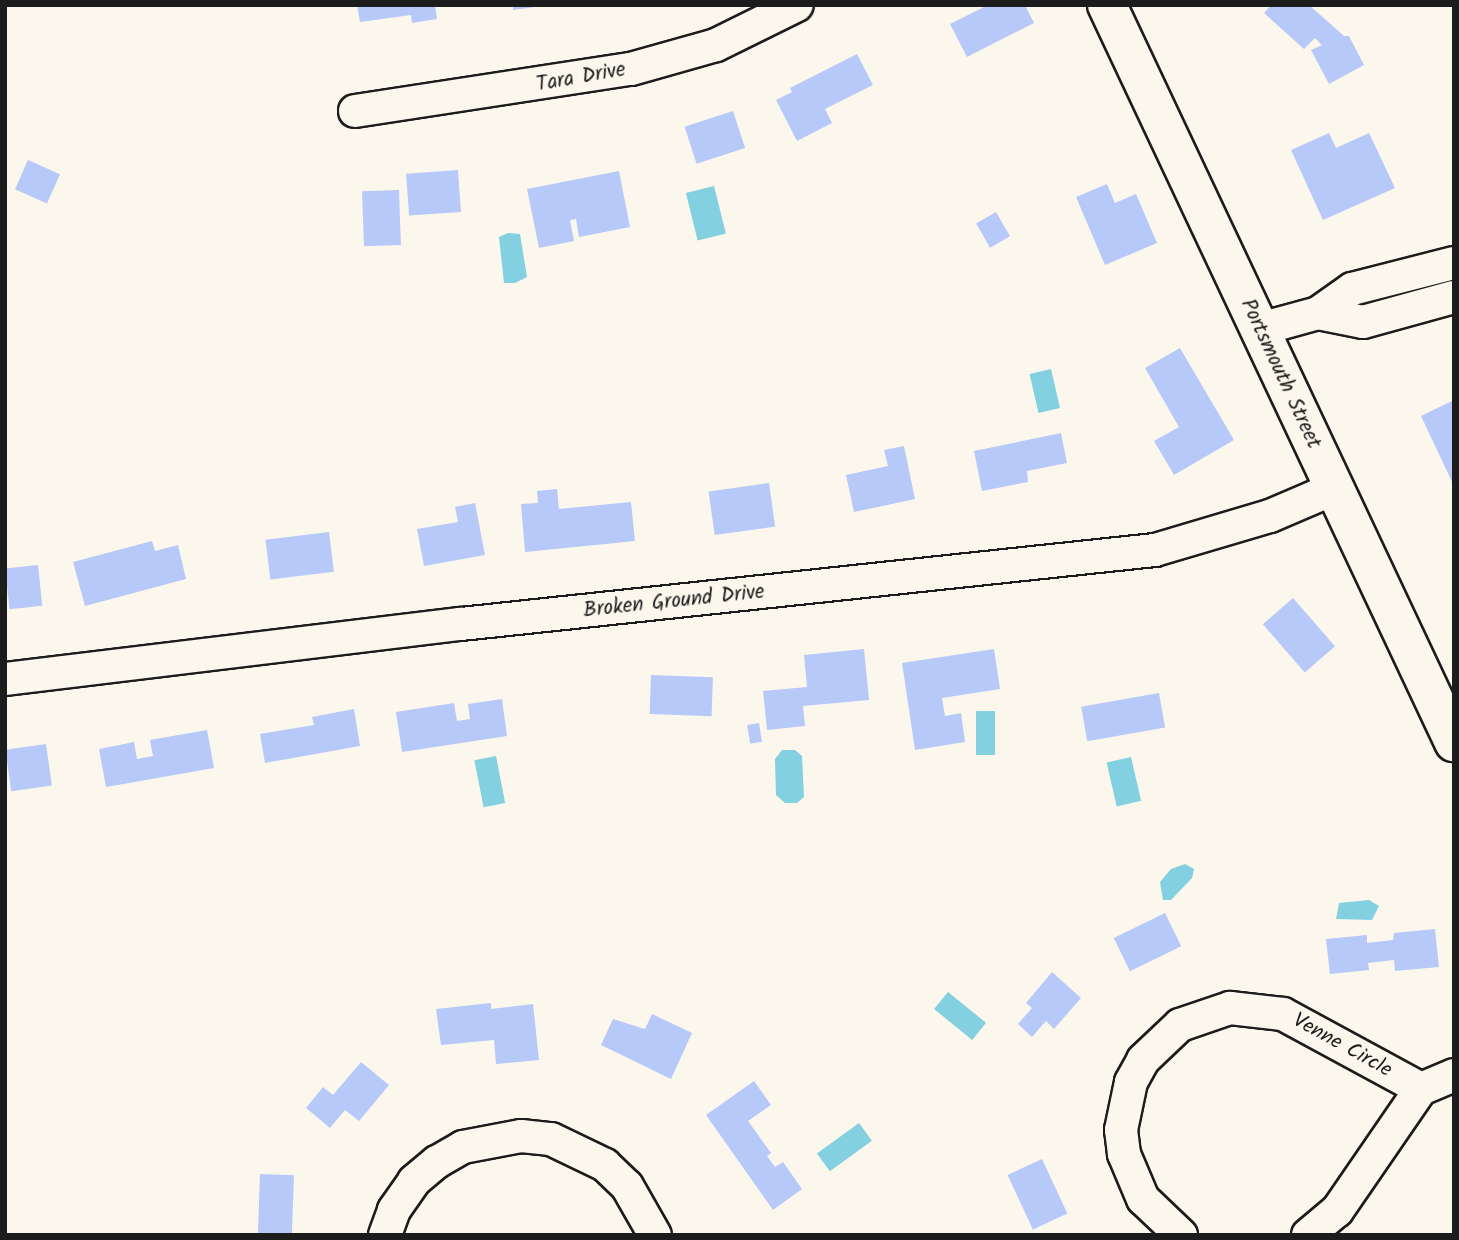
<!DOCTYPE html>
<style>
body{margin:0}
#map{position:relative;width:1459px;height:1240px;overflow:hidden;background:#fbf7ec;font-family:Kalam,sans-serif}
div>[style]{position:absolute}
.water>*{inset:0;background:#82d0e0;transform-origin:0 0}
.building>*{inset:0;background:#b7c9f9;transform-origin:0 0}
.roads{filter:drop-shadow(2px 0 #1c1c1c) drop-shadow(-2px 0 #1c1c1c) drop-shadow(0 2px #1c1c1c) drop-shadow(0 -2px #1c1c1c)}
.street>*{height:32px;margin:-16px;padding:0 16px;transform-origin:16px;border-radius:16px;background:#fbf7ec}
.secondary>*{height:38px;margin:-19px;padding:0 19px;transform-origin:19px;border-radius:19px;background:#fbf7ec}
span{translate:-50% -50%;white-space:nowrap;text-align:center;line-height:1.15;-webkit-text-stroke:5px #fbf7ec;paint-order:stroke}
.street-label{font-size:21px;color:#1c1c1c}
.frame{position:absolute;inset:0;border:7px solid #1c1c1c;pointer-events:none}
</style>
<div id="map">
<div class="water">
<i style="left:714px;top:186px;width:49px;height:29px;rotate:76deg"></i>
<i style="clip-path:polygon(508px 233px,520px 234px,527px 277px,515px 283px,504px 283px,499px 237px)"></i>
<i style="left:1051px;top:369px;width:40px;height:22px;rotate:77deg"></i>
<i style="left:976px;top:711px;width:19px;height:44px"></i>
<i style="clip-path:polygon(782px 750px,795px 750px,802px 756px,804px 797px,797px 803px,785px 803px,776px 795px,775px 759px)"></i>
<i style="left:496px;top:756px;width:48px;height:22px;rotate:79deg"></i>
<i style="left:1131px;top:757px;width:45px;height:25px;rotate:77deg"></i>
<i style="clip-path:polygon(1185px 864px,1194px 869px,1192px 878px,1171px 900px,1163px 900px,1160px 882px,1171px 869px)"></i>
<i style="clip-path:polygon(1369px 900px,1379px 906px,1372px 920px,1336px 919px,1339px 903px)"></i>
<i style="left:948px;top:992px;width:49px;height:22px;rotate:39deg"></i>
<i style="left:859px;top:1123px;width:22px;height:52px;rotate:54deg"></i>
</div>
<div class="building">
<i style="clip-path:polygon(357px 5px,435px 5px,437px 19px,412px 23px,411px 15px,360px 22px)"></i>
<i style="clip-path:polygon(513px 5px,535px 5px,535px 7px,513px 10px)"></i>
<i style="clip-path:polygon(988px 5px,1025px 5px,1034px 23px,967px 57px,950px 24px)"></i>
<i style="clip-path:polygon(1271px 5px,1309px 5px,1344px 36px,1349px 36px,1364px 65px,1329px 84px,1311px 50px,1322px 45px,1315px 38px,1304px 49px,1264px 13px)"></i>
<i style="clip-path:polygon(857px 54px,873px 85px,825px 109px,832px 123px,797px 141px,776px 100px,792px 92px,790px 88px)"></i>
<i style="left:733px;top:111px;width:39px;height:51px;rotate:72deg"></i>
<i style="clip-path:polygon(1329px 133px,1336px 148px,1369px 133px,1395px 188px,1323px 220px,1291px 150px)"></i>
<i style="left:28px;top:160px;width:35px;height:32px;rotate:24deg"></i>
<i style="left:458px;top:170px;width:42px;height:52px;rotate:86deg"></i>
<i style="clip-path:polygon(619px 171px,630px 227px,579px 237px,576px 219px,570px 220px,574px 241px,539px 248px,527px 189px)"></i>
<i style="clip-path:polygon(1107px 184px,1115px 203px,1136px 194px,1157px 243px,1105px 265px,1076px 197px)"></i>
<i style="left:399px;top:190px;width:55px;height:37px;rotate:88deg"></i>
<i style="left:996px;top:212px;width:28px;height:23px;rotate:60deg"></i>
<i style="clip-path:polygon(1180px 348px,1234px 440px,1174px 475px,1154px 441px,1179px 427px,1145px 368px)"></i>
<i style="clip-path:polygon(1454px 400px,1454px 486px,1421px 416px)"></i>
<i style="clip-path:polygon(1061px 433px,1067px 463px,1027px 471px,1028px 482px,982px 491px,974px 451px)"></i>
<i style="clip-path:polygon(904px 446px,915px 499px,854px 512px,846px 475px,888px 466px,884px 450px)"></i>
<i style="left:769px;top:483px;width:44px;height:61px;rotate:82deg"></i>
<i style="clip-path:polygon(557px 489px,559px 509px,631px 502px,635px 541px,525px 552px,521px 504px,538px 503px,537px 491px)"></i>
<i style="clip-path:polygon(475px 503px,485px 555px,424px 566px,417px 529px,458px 522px,455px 507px)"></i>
<i style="left:329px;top:532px;width:40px;height:64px;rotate:83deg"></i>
<i style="clip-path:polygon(152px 541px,155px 551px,178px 545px,186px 579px,85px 606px,73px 562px)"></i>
<i style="left:38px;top:565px;width:41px;height:33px;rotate:84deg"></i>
<i style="left:1293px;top:598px;width:64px;height:40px;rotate:49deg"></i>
<i style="clip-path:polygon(864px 649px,869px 700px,803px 706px,805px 726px,767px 730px,763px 691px,807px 687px,804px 655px)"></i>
<i style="clip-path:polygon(994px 649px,1000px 689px,942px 698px,945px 716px,961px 713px,965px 742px,915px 750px,902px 663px)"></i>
<i style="left:651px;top:675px;width:62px;height:39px;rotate:2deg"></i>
<i style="left:1159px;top:693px;width:35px;height:79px;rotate:80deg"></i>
<i style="clip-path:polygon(502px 699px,507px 736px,402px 752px,396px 712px,454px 703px,457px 721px,470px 719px,468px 704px)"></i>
<i style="clip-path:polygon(354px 709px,360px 746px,265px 763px,260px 734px,314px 725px,312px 717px)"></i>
<i style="left:759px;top:723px;width:19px;height:12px;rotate:81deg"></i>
<i style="clip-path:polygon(207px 730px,214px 768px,106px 787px,99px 749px,134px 742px,137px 759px,153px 756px,150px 740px)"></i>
<i style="left:46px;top:744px;width:42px;height:41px;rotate:82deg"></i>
<i style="left:1165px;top:913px;width:37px;height:57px;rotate:64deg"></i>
<i style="clip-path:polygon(1435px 929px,1439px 967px,1395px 971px,1394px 960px,1368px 963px,1369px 970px,1330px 974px,1326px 939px,1367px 935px,1367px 943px,1393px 940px,1394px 933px)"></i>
<i style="clip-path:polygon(1052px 972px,1081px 998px,1054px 1029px,1046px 1021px,1032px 1037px,1018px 1024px,1032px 1008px,1026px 1003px)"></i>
<i style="clip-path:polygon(491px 1003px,491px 1009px,533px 1004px,539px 1060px,496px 1064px,494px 1040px,441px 1045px,436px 1009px)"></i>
<i style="clip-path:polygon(652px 1014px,692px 1033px,671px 1079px,601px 1045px,613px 1019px,645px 1029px)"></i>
<i style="clip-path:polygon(361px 1062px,389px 1085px,359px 1121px,345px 1110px,330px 1128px,306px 1108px,323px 1087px,333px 1095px)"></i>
<i style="clip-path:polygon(754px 1081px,771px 1105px,748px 1121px,771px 1153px,767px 1156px,775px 1167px,783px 1162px,802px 1189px,773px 1210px,706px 1115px)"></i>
<i style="left:1042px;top:1159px;width:60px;height:38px;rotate:65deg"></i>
<i style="left:260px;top:1174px;width:34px;height:61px;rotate:2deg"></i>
</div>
<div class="roads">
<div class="street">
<i style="left:355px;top:111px;width:279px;rotate:-8.7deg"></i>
<i style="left:631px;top:69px;width:88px;rotate:-15.8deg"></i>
<i style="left:716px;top:45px;width:90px;rotate:-26.3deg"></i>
<i style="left:1318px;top:313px;width:46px;rotate:11.3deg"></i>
<i style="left:1363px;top:322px;width:94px;rotate:-15.4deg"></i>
<i style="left:1260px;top:329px;width:60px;rotate:-15.4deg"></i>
<i style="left:1318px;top:313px;width:42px;rotate:-35.2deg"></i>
<i style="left:1352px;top:289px;width:105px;rotate:-14.3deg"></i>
<i style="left:5px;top:679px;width:459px;rotate:-6.9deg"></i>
<i style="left:461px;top:624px;width:698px;rotate:-6.09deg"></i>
<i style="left:1155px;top:550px;width:120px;rotate:-16.5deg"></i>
<i style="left:1270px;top:516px;width:69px;rotate:-23.2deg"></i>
<i style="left:385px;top:1235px;width:27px;rotate:-70deg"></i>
<i style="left:394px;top:1210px;width:35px;rotate:-55deg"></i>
<i style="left:414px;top:1181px;width:30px;rotate:-40deg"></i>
<i style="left:437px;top:1162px;width:30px;rotate:-30deg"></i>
<i style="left:463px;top:1147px;width:59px;rotate:-10.7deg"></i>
<i style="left:521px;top:1136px;width:30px;rotate:6deg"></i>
<i style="left:551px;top:1139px;width:60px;rotate:25.7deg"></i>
<i style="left:605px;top:1165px;width:30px;rotate:44deg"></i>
<i style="left:627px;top:1186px;width:56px;rotate:60.3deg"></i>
<i style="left:1181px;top:1235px;width:52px;rotate:-136.5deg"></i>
<i style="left:1143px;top:1199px;width:49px;rotate:-112.9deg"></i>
<i style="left:1124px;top:1154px;width:24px;rotate:-97deg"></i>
<i style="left:1121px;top:1130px;width:49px;rotate:-78.2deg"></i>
<i style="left:1131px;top:1082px;width:25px;rotate:-61deg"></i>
<i style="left:1143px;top:1060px;width:51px;rotate:-43.4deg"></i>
<i style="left:1180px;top:1025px;width:53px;rotate:-18.8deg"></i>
<i style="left:1230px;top:1008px;width:53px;rotate:6.5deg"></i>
<i style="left:1283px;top:1014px;width:157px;rotate:28.5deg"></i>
<i style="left:1308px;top:1235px;width:38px;rotate:-40deg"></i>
<i style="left:1337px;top:1211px;width:148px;rotate:-55.5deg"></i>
<i style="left:1421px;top:1089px;width:36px;rotate:-23deg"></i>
</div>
<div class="secondary">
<i style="left:1107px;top:5px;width:815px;rotate:64.79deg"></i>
</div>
</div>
<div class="street-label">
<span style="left:581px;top:78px;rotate:-10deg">Tara Drive</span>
<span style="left:1280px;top:374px;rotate:65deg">Portsmouth Street</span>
<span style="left:674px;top:602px;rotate:-6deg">Broken Ground Drive</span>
<span style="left:1342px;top:1046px;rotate:29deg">Venne Circle</span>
</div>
<div class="frame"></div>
</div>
